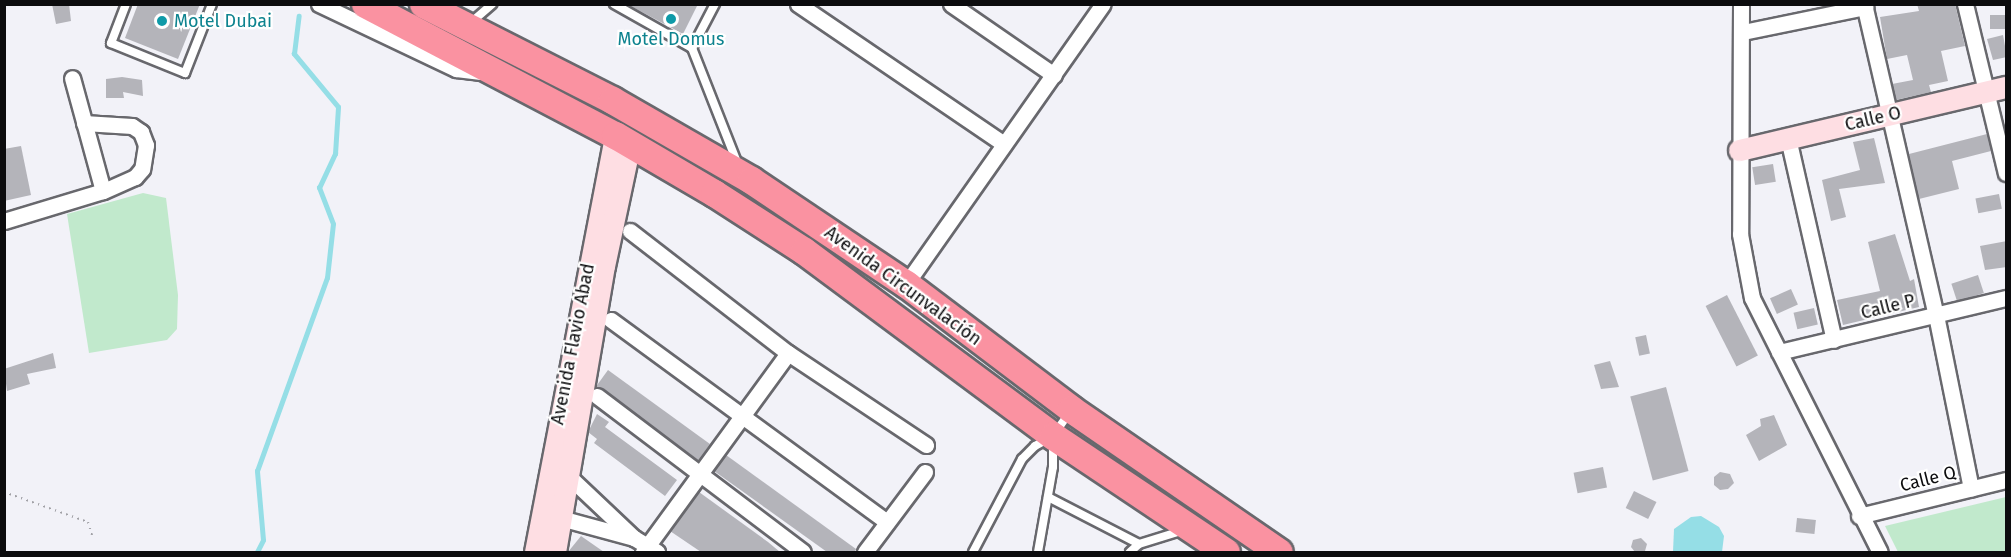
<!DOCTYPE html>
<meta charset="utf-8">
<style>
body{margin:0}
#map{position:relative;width:2011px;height:557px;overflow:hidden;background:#f2f2f8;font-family:"Fira Sans",sans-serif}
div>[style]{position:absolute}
.green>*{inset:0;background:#c1e9cc}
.water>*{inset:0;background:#95dee6}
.stream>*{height:4.5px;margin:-2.25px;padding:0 2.25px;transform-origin:2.25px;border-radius:2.25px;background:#95dee6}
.building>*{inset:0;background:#b4b4ba;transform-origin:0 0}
.path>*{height:2px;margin-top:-1px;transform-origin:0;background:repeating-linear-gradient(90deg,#a2a2a7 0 1.5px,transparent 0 6px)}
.roads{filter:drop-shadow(2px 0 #68686d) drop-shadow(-2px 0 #68686d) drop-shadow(0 2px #68686d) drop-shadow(0 -2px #68686d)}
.lane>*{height:8px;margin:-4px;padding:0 4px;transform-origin:4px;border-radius:4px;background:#fff}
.street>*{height:15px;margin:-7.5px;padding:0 7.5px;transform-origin:7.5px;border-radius:7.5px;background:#fff}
.secondary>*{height:21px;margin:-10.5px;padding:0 10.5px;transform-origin:10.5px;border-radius:10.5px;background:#fedee3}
.highway>*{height:27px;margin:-13.5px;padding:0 13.5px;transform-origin:13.5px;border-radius:13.5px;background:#fa92a1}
.dots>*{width:16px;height:16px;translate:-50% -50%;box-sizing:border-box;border:3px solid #fff;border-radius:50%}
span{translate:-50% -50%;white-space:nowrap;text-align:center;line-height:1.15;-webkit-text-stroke:4.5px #fff;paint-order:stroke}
.culture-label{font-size:18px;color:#0d838f}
.left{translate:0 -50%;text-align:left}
.street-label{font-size:18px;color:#0c0c0e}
.frame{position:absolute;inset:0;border:6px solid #0c0c0e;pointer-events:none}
</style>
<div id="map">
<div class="green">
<i style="clip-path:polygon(143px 193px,166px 198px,178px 295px,177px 329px,167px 340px,89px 353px,67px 214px)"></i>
<i style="clip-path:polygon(2006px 497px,2006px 552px,1898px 552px,1885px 526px)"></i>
</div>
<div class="water">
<i style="clip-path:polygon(1701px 516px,1719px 527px,1724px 536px,1722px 552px,1673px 552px,1674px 529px,1691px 517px)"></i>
</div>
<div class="stream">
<i style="left:257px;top:552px;width:13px;rotate:-63deg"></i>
<i style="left:263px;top:540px;width:69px;rotate:-95deg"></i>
<i style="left:257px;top:471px;width:205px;rotate:-70.1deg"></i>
<i style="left:327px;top:278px;width:54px;rotate:-83.7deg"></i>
<i style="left:333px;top:224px;width:39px;rotate:-111deg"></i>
<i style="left:319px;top:188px;width:38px;rotate:-65deg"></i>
<i style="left:335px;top:154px;width:47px;rotate:-86.3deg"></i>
<i style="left:338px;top:107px;width:69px;rotate:-129.7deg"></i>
<i style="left:294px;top:54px;width:38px;rotate:-83deg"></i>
</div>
<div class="building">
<i style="clip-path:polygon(52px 4px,69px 4px,71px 21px,56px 24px)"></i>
<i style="clip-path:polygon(138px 4px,200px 4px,178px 59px,125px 38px)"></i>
<i style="clip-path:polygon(627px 4px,698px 4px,683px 34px)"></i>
<i style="clip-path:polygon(1917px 4px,1955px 4px,1965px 46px,1941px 51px,1948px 81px,1929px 85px,1931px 92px,1896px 100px,1892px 84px,1913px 80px,1907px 55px,1887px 59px,1880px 17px,1919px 11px)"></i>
<i style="left:2007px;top:15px;width:14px;height:17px;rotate:90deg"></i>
<i style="clip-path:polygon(2003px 35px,2007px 57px,1993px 60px,1987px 39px)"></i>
<i style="clip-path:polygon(122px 77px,142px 80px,143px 96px,123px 92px,124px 98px,106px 98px,106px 79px)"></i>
<i style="clip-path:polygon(1987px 134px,1991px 151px,1952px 161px,1959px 189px,1919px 199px,1909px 154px)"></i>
<i style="clip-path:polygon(1874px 138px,1885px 183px,1839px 189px,1846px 217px,1831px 221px,1822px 180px,1860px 170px,1853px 142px)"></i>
<i style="clip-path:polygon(21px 146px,31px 195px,4px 201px,4px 149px)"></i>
<i style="left:1773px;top:164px;width:18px;height:21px;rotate:81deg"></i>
<i style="left:1999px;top:194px;width:15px;height:24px;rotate:79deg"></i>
<i style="clip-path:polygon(1895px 234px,1910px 281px,1914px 279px,1919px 307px,1843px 325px,1837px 300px,1880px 291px,1868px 242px)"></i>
<i style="clip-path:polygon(2007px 241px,2007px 267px,1985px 270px,1980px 246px)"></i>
<i style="left:1978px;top:275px;width:19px;height:28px;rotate:72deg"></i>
<i style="left:1791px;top:289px;width:17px;height:23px;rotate:66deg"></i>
<i style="left:1727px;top:295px;width:68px;height:24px;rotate:63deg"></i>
<i style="left:1814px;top:308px;width:17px;height:21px;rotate:77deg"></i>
<i style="left:1646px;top:335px;width:19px;height:11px;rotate:78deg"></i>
<i style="clip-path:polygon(53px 353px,56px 368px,27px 374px,30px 384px,7px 391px,4px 369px)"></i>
<i style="clip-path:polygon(1610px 361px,1619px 387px,1601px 389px,1594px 365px)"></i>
<i style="left:608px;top:370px;width:126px;height:20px;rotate:36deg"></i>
<i style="left:1666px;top:387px;width:87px;height:37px;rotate:75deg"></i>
<i style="clip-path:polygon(597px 414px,609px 422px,605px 427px,677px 480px,665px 496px,594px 443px,597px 439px,588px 432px)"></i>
<i style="clip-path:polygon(1774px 415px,1787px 445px,1759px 461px,1746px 435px,1761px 426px,1760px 419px)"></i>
<i style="clip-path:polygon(726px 455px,856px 549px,855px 552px,827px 552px,714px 471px)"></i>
<i style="left:1603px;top:467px;width:21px;height:30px;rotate:79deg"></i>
<i style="clip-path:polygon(1720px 472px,1730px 474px,1734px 483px,1728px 489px,1720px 490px,1714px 485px,1714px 477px)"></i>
<i style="left:1634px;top:491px;width:25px;height:19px;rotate:26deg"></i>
<i style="clip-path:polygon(699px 492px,768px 542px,780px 552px,701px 552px,670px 531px)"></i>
<i style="left:1797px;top:518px;width:19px;height:14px;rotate:6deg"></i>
<i style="clip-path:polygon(581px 536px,604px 552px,568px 552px)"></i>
<i style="clip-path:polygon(1641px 538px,1647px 544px,1645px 551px,1635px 552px,1631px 547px,1633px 540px)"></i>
</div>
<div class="path">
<i style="left:4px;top:492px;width:89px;rotate:19.7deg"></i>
<i style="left:88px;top:522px;width:17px;rotate:73deg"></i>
</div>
<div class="roads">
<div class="lane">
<i style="left:126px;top:4px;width:42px;rotate:111deg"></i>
<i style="left:111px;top:43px;width:80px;rotate:22.1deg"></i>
<i style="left:185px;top:73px;width:74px;rotate:-68.6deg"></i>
<i style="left:614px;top:4px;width:90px;rotate:29.4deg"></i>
<i style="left:692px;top:48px;width:123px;rotate:68.5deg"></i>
<i style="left:475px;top:19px;width:23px;rotate:-41deg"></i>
<i style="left:692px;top:48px;width:50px;rotate:-62.4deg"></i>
<i style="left:1048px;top:497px;width:102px;rotate:27.3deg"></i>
<i style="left:973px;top:552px;width:105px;rotate:-62.2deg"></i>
<i style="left:1022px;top:459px;width:18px;rotate:-45deg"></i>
<i style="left:1035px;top:446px;width:21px;rotate:-29deg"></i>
<i style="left:1053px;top:436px;width:28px;rotate:-55deg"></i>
<i style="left:1038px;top:552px;width:86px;rotate:-80deg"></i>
<i style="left:1053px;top:467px;width:23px;rotate:-90deg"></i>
<i style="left:1130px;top:552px;width:12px;rotate:-42deg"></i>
<i style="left:1139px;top:544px;width:44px;rotate:-17.2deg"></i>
</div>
<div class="street">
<i style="left:319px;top:4px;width:152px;rotate:25.4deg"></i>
<i style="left:456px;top:69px;width:25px;rotate:7deg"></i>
<i style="left:798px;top:4px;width:249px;rotate:34.2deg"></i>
<i style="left:951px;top:4px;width:125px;rotate:34.6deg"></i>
<i style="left:1741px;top:4px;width:230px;rotate:90.2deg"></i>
<i style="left:1740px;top:234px;width:65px;rotate:79.4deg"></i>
<i style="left:1752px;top:298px;width:284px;rotate:63.3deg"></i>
<i style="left:1864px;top:4px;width:319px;rotate:77deg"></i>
<i style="left:1936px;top:315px;width:177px;rotate:78.6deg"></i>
<i style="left:1965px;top:4px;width:174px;rotate:76.4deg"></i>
<i style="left:1743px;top:32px;width:125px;rotate:-11.6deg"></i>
<i style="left:84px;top:123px;width:48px;rotate:3.6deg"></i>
<i style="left:132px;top:126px;width:11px;rotate:34deg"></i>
<i style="left:141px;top:132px;width:14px;rotate:69deg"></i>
<i style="left:146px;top:145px;width:24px;rotate:99deg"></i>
<i style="left:142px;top:169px;width:11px;rotate:131deg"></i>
<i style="left:135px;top:177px;width:35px;rotate:156deg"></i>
<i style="left:1788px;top:138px;width:207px;rotate:77.2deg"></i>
<i style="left:4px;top:221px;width:103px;rotate:-16.9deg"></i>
<i style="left:103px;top:191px;width:117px;rotate:-105.3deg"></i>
<i style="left:630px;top:231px;width:200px;rotate:37.7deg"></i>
<i style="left:788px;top:353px;width:166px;rotate:33.7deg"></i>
<i style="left:906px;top:284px;width:342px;rotate:-54.9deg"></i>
<i style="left:611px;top:320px;width:342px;rotate:36.2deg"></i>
<i style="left:1779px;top:352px;width:233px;rotate:-13.4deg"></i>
<i style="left:597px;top:396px;width:258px;rotate:37.1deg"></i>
<i style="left:562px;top:470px;width:99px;rotate:43.4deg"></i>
<i style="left:634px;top:538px;width:27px;rotate:31deg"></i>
<i style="left:553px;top:516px;width:84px;rotate:15.2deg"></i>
<i style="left:1859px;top:516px;width:151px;rotate:-13.8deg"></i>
<i style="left:643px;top:552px;width:246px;rotate:-53.9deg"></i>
<i style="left:865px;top:552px;width:100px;rotate:-53.1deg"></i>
</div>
<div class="secondary">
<i style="left:1739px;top:150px;width:274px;rotate:-13.3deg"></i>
<i style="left:535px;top:552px;width:425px;rotate:-79.1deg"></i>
<i style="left:555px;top:552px;width:290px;rotate:-80.3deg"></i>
<i style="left:604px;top:266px;width:125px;rotate:-78deg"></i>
</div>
<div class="highway">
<i style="left:365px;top:4px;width:282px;rotate:27.7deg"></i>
<i style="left:615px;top:135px;width:115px;rotate:30.4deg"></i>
<i style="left:714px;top:193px;width:107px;rotate:32.8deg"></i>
<i style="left:804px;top:251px;width:310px;rotate:36.6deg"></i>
<i style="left:1053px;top:436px;width:208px;rotate:33.8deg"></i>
<i style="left:423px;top:4px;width:212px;rotate:26.9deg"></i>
<i style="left:612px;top:100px;width:160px;rotate:29.9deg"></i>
<i style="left:751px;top:180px;width:187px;rotate:33.9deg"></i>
<i style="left:906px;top:284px;width:207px;rotate:37.1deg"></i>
<i style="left:1071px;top:409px;width:252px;rotate:34.5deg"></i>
</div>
</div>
<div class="dots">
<i style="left:671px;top:19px;background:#0f9aa8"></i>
<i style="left:162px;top:21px;background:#0f9aa8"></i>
</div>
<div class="culture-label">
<span class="left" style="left:174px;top:21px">Motel Dubai</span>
<span style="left:671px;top:39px">Motel Domus</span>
</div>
<div class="street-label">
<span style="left:1873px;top:119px;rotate:-13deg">Calle O</span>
<span style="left:903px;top:286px;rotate:36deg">Avenida Circunvalación</span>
<span style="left:1888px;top:307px;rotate:-14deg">Calle P</span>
<span style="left:573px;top:344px;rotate:-79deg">Avenida Flavio Abad</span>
<span style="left:1928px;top:479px;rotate:-14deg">Calle Q</span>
</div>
<div class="frame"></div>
</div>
